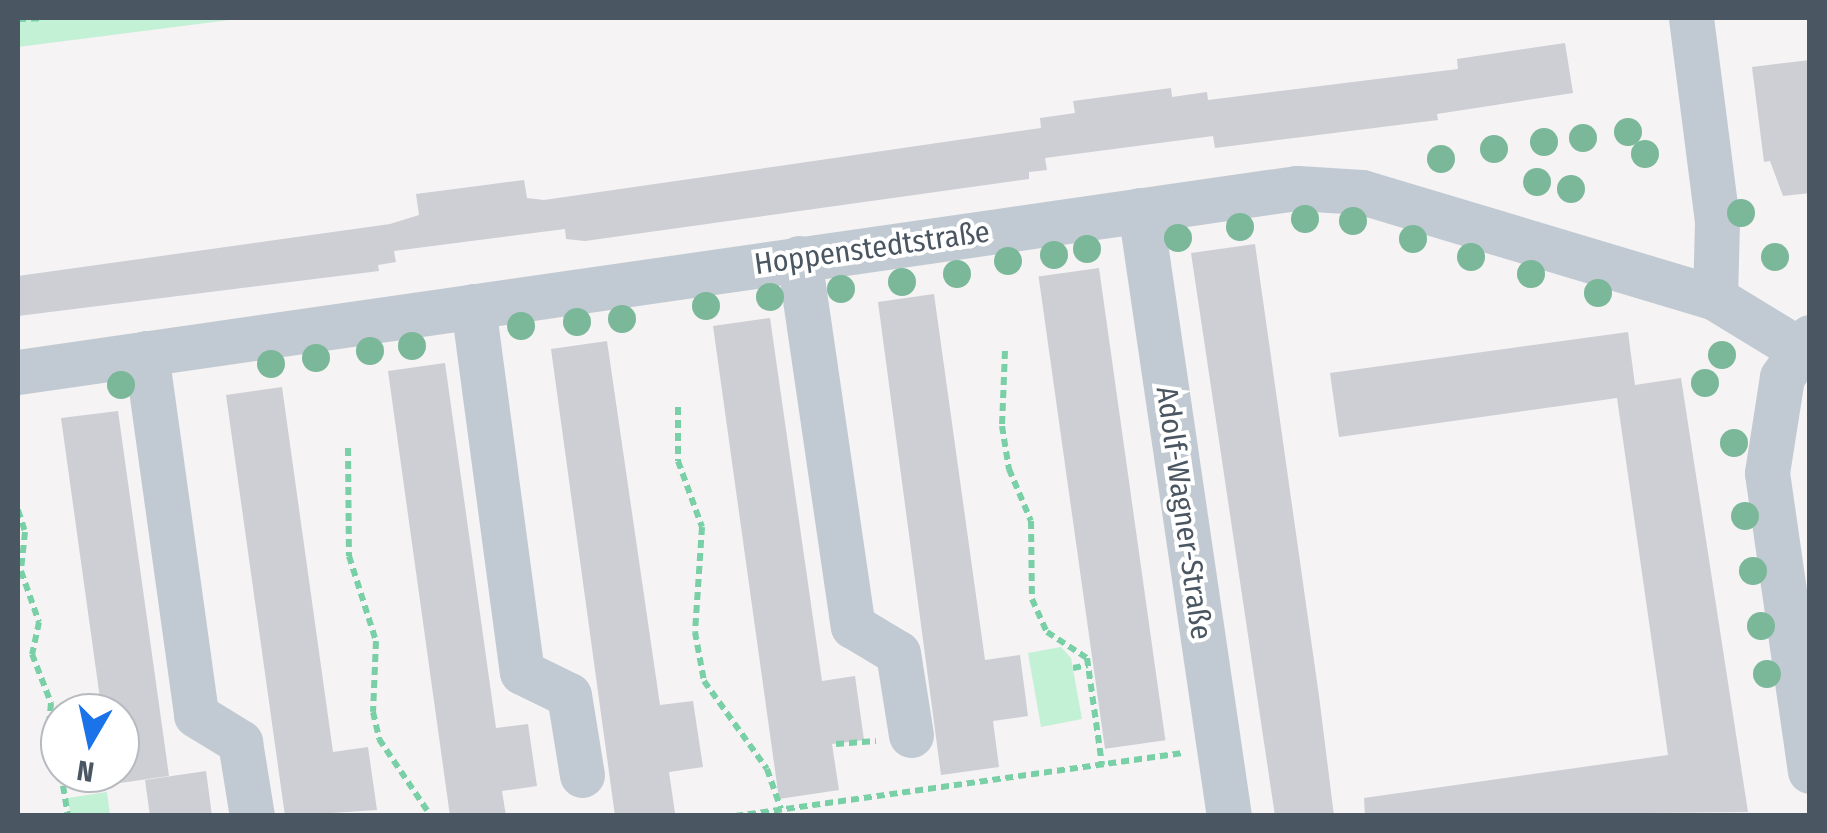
<!DOCTYPE html>
<meta charset="utf-8">
<style>
body{margin:0}
#map{position:relative;width:1827px;height:833px;overflow:hidden;background:#f5f3f3;font-family:"Fira Sans Condensed",sans-serif}
div>[style]{position:absolute}
.green>*{inset:0;background:#c3f1d5}
.building>*{inset:0;background:#cdcfd5;transform-origin:0 0}
.path>*{height:6px;margin-top:-3px;transform-origin:0;background:repeating-linear-gradient(90deg,#7ad0a6 0 8px,transparent 0 13px)}
.minor>*{height:45px;margin:-22.5px;padding:0 22.5px;transform-origin:22.5px;border-radius:22.5px;background:#c1cad2}
.trees>*{width:28px;height:28px;margin:-14px;border-radius:50%;background:#7bb799}
span{translate:-50% -50%;white-space:nowrap;text-align:center;line-height:1.15;-webkit-text-stroke:8px #fff;paint-order:stroke}
.street-label{font-size:30px;color:#4a5661}
.frame{position:absolute;inset:0;border:20px solid #4a5661;pointer-events:none}
.north{position:absolute;left:40px;top:693px;width:100px;height:100px;box-sizing:border-box;background:#fff;border:2px solid #b7bbc0;border-radius:50%;rotate:189deg;font-size:28px;font-weight:700;line-height:40px;text-align:center;color:#4a5661}
.north::after{content:'';display:block;margin:auto;width:35px;height:45px;background:#1a73e8;clip-path:polygon(50% 0,100% 100%,50% 72%,0 100%)}
</style>
<div id="map">
<div class="green">
<i style="clip-path:polygon(18px 18px,245px 18px,18px 47px)"></i>
<i style="clip-path:polygon(1061px 647px,1071px 658px,1082px 719px,1041px 727px,1028px 653px)"></i>
<i style="clip-path:polygon(107px 792px,110px 815px,70px 815px,68px 798px)"></i>
</div>
<div class="building">
<i style="clip-path:polygon(1565px 43px,1573px 93px,1437px 114px,1438px 120px,1215px 148px,1213px 136px,1045px 158px,1047px 170px,1029px 172px,1029px 179px,585px 241px,566px 239px,565px 229px,394px 251px,396px 262px,378px 265px,379px 271px,18px 316px,18px 276px,390px 224px,419px 215px,416px 194px,524px 180px,527px 198px,544px 200px,1041px 128px,1040px 118px,1075px 113px,1073px 101px,1171px 88px,1172px 97px,1207px 92px,1208px 100px,1458px 69px,1457px 59px)"></i>
<i style="clip-path:polygon(1810px 60px,1810px 193px,1783px 196px,1770px 161px,1764px 162px,1752px 67px)"></i>
<i style="clip-path:polygon(1255px 244px,1319px 696px,1334px 816px,1275px 816px,1191px 253px)"></i>
<i style="left:1099px;top:268px;width:477px;height:61px;rotate:82deg"></i>
<i style="clip-path:polygon(934px 294px,985px 660px,1020px 655px,1028px 716px,993px 721px,999px 767px,941px 775px,878px 302px)"></i>
<i style="clip-path:polygon(770px 318px,822px 681px,855px 676px,864px 740px,832px 744px,839px 790px,779px 799px,713px 326px)"></i>
<i style="clip-path:polygon(1628px 332px,1635px 385px,1681px 378px,1748px 812px,1365px 816px,1364px 798px,1668px 755px,1617px 398px,1339px 437px,1330px 373px)"></i>
<i style="clip-path:polygon(607px 341px,660px 705px,693px 701px,703px 767px,669px 772px,675px 813px,656px 816px,615px 816px,551px 349px)"></i>
<i style="clip-path:polygon(445px 363px,496px 728px,528px 724px,537px 786px,502px 791px,506px 816px,450px 816px,388px 371px)"></i>
<i style="clip-path:polygon(282px 387px,333px 752px,368px 747px,377px 810px,285px 816px,226px 395px)"></i>
<i style="clip-path:polygon(118px 411px,169px 776px,120px 783px,120px 713px,102px 713px,61px 418px)"></i>
<i style="clip-path:polygon(206px 771px,212px 816px,150px 816px,145px 780px)"></i>
</div>
<div class="path">
<i style="left:1808px;top:18px;width:2px"></i>
<i style="left:18px;top:19px;width:23px;rotate:-2deg"></i>
<i style="left:1005px;top:351px;width:75px;rotate:92.3deg"></i>
<i style="left:1002px;top:426px;width:44px;rotate:80.8deg"></i>
<i style="left:1009px;top:469px;width:56px;rotate:67.1deg"></i>
<i style="left:1031px;top:521px;width:78px;rotate:89.3deg"></i>
<i style="left:1032px;top:599px;width:36px;rotate:66deg"></i>
<i style="left:1047px;top:632px;width:48px;rotate:33deg"></i>
<i style="left:1087px;top:658px;width:108px;rotate:82deg"></i>
<i style="left:678px;top:407px;width:54px;rotate:90deg"></i>
<i style="left:678px;top:461px;width:70px;rotate:70deg"></i>
<i style="left:702px;top:527px;width:105px;rotate:93.8deg"></i>
<i style="left:695px;top:632px;width:50px;rotate:79.6deg"></i>
<i style="left:704px;top:681px;width:108px;rotate:54.4deg"></i>
<i style="left:767px;top:769px;width:42px;rotate:70.7deg"></i>
<i style="left:348px;top:448px;width:108px;rotate:89.5deg"></i>
<i style="left:349px;top:556px;width:89px;rotate:72.4deg"></i>
<i style="left:376px;top:641px;width:71px;rotate:92.4deg"></i>
<i style="left:373px;top:712px;width:28px;rotate:77deg"></i>
<i style="left:379px;top:739px;width:93px;rotate:56deg"></i>
<i style="left:18px;top:510px;width:23px;rotate:72deg"></i>
<i style="left:25px;top:532px;width:39px;rotate:96deg"></i>
<i style="left:21px;top:571px;width:54px;rotate:70.6deg"></i>
<i style="left:39px;top:622px;width:33px;rotate:102deg"></i>
<i style="left:32px;top:654px;width:53px;rotate:68.8deg"></i>
<i style="left:51px;top:703px;width:43px;rotate:95.3deg"></i>
<i style="left:47px;top:746px;width:27px;rotate:62deg"></i>
<i style="left:1073px;top:668px;width:15px;rotate:-11deg"></i>
<i style="left:836px;top:744px;width:40px;rotate:-4.3deg"></i>
<i style="left:61px;top:773px;width:44px;rotate:80.8deg"></i>
<i style="left:735px;top:816px;width:452px;rotate:-8deg"></i>
</div>
<div class="minor">
<i style="left:1691px;top:18px;width:206px;rotate:82.7deg"></i>
<i style="left:1717px;top:222px;width:76px;rotate:91.5deg"></i>
<i style="left:1140px;top:210px;width:613px;rotate:81.65deg"></i>
<i style="left:799px;top:258px;width:372px;rotate:81.7deg"></i>
<i style="left:853px;top:626px;width:52px;rotate:31deg"></i>
<i style="left:898px;top:653px;width:83px;rotate:81deg"></i>
<i style="left:473px;top:306px;width:369px;rotate:82.4deg"></i>
<i style="left:522px;top:672px;width:52px;rotate:26.1deg"></i>
<i style="left:569px;top:695px;width:81px;rotate:80.8deg"></i>
<i style="left:1810px;top:337px;width:49px;rotate:125deg"></i>
<i style="left:1782px;top:377px;width:97px;rotate:98.9deg"></i>
<i style="left:1767px;top:473px;width:301px;rotate:81.8deg"></i>
<i style="left:146px;top:353px;width:365px;rotate:82.1deg"></i>
<i style="left:196px;top:715px;width:52px;rotate:31.5deg"></i>
<i style="left:240px;top:742px;width:75px;rotate:80.8deg"></i>
<i style="left:18px;top:372px;width:1292px;rotate:-8.19deg"></i>
<i style="left:1297px;top:188px;width:65px;rotate:3.5deg"></i>
<i style="left:1362px;top:192px;width:369px;rotate:16.7deg"></i>
<i style="left:1715px;top:298px;width:96px;rotate:31.4deg"></i>
</div>
<div class="trees">
<i style="left:1628px;top:132px"></i>
<i style="left:1583px;top:138px"></i>
<i style="left:1544px;top:142px"></i>
<i style="left:1494px;top:149px"></i>
<i style="left:1645px;top:154px"></i>
<i style="left:1441px;top:159px"></i>
<i style="left:1537px;top:182px"></i>
<i style="left:1571px;top:189px"></i>
<i style="left:1741px;top:213px"></i>
<i style="left:1305px;top:219px"></i>
<i style="left:1353px;top:221px"></i>
<i style="left:1240px;top:227px"></i>
<i style="left:1178px;top:238px"></i>
<i style="left:1413px;top:239px"></i>
<i style="left:1087px;top:249px"></i>
<i style="left:1054px;top:255px"></i>
<i style="left:1471px;top:257px"></i>
<i style="left:1775px;top:257px"></i>
<i style="left:1008px;top:261px"></i>
<i style="left:957px;top:274px"></i>
<i style="left:1531px;top:274px"></i>
<i style="left:902px;top:282px"></i>
<i style="left:841px;top:289px"></i>
<i style="left:1598px;top:293px"></i>
<i style="left:770px;top:297px"></i>
<i style="left:706px;top:306px"></i>
<i style="left:622px;top:319px"></i>
<i style="left:577px;top:322px"></i>
<i style="left:521px;top:326px"></i>
<i style="left:412px;top:346px"></i>
<i style="left:370px;top:351px"></i>
<i style="left:1722px;top:355px"></i>
<i style="left:316px;top:358px"></i>
<i style="left:271px;top:364px"></i>
<i style="left:1705px;top:383px"></i>
<i style="left:121px;top:385px"></i>
<i style="left:1734px;top:443px"></i>
<i style="left:1745px;top:516px"></i>
<i style="left:1753px;top:571px"></i>
<i style="left:1761px;top:626px"></i>
<i style="left:1767px;top:674px"></i>
</div>
<div class="street-label">
<span style="left:872px;top:248px;rotate:-8deg">Hoppenstedtstraße</span>
<span style="left:1184px;top:513px;rotate:82deg">Adolf-Wagner-Straße</span>
</div>
<div class="frame"></div>
<div class="north">N</div>
</div>
